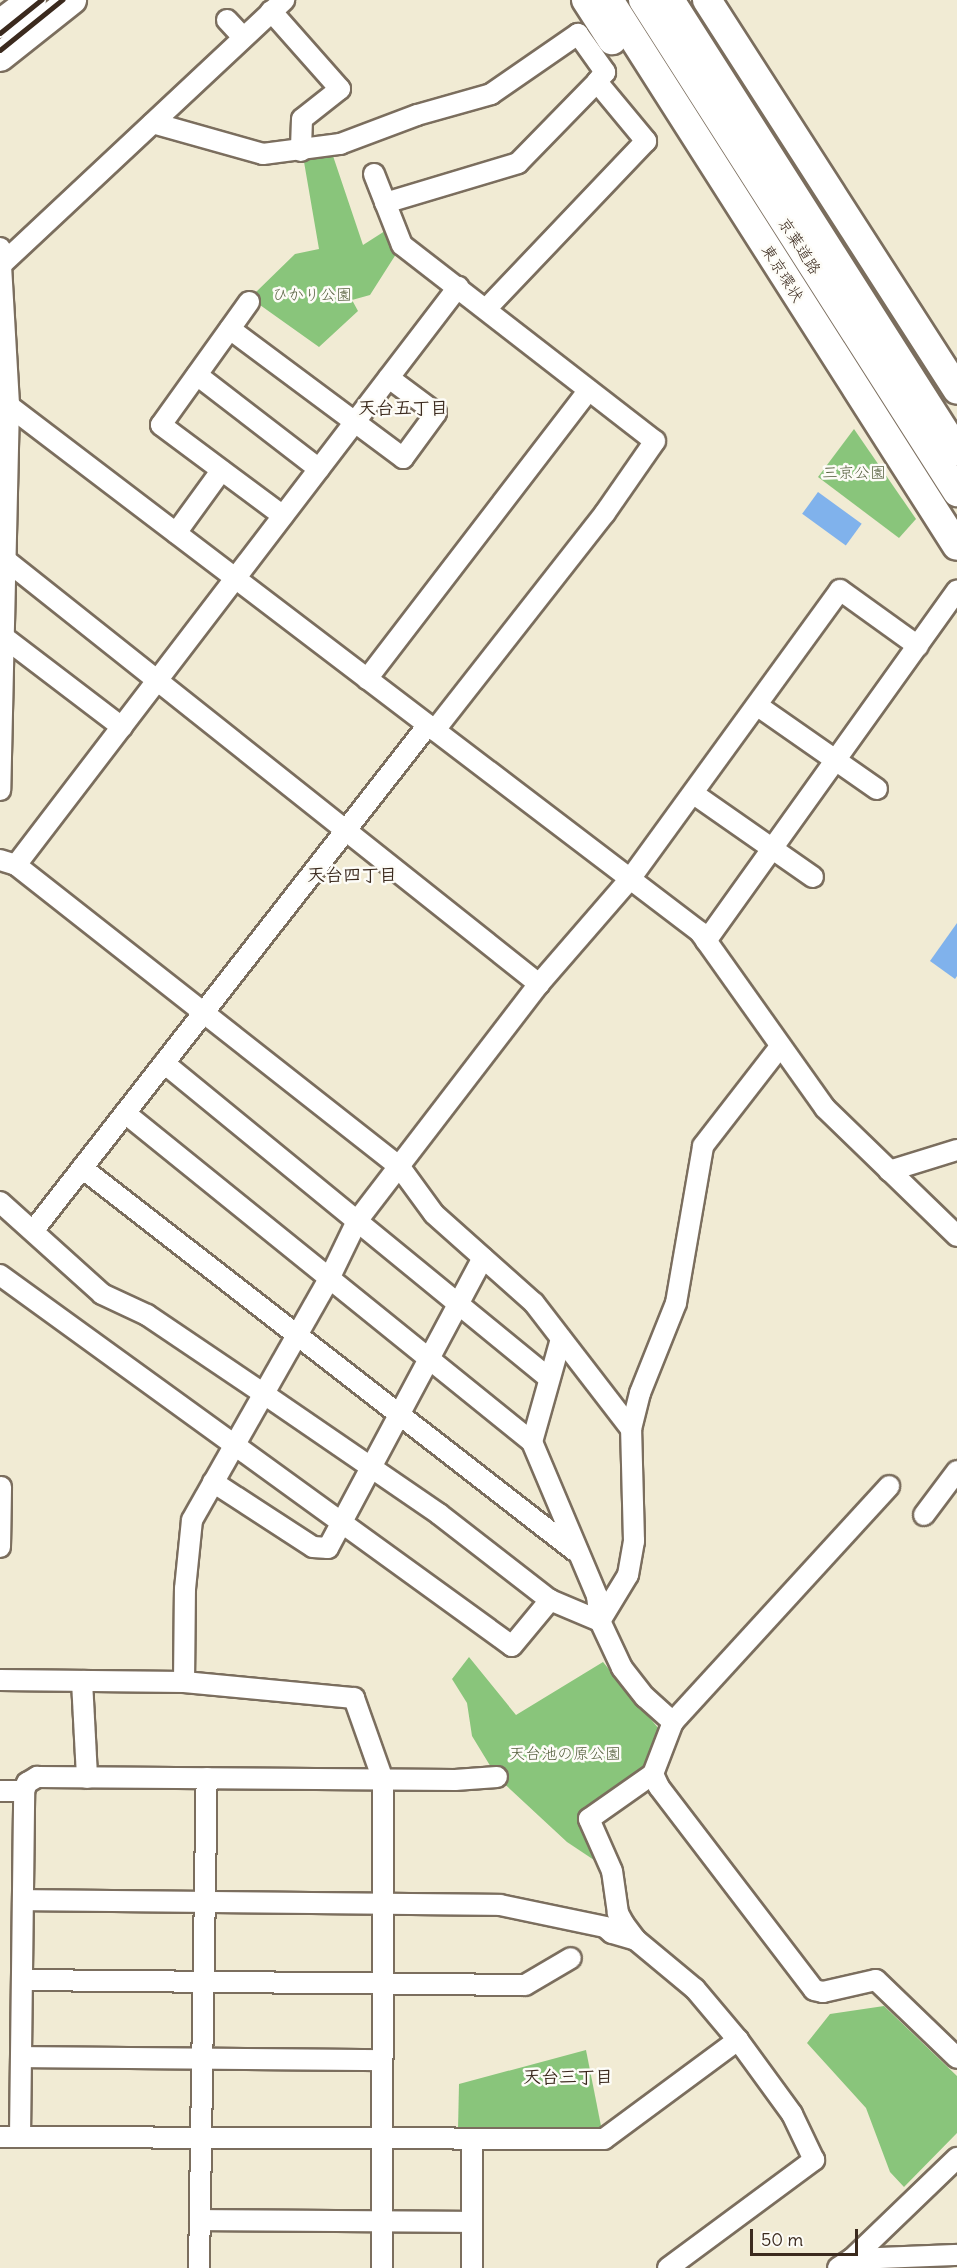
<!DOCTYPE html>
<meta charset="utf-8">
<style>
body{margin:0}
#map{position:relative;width:957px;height:2268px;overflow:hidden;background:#f1ebd4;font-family:Delius,"Klee One",sans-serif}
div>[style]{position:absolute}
.green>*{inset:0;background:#89c57b}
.water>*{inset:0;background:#80b2ec;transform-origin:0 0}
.roads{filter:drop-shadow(2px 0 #7b6e5e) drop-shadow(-2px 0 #7b6e5e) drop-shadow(0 2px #7b6e5e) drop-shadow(0 -2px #7b6e5e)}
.minor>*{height:20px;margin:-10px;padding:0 10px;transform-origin:10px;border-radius:10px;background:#fff}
.highway>*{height:28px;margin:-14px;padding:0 14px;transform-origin:14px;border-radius:14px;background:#fff}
.rail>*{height:4.5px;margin:-2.25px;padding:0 2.25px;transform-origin:2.25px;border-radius:2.25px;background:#3b2a1e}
span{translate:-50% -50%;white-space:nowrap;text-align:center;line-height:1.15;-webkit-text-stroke:5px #fdfcf7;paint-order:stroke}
.street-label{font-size:16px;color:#3b2a1e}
.park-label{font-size:16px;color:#56603f}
.neighbourhood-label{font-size:18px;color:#3b2a1e;font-weight:700}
.scale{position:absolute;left:750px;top:2229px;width:108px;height:27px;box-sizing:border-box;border:3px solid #3b2a1e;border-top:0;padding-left:8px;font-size:18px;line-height:21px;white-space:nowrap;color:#3b2a1e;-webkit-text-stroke:4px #fdfcf7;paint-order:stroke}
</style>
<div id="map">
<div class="green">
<i style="clip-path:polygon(331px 150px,363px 245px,388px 229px,398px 251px,370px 295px,352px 300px,358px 311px,319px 347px,250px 298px,295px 254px,319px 249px,303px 156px)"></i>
<i style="clip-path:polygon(854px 429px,916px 519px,899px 538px,818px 477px)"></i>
<i style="clip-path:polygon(469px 1657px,516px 1715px,603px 1662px,659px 1729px,650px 1764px,582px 1813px,594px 1860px,567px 1842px,497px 1777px,472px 1736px,467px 1703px,452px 1679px)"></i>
<i style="clip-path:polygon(884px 2006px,957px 2076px,957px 2133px,904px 2187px,890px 2172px,866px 2108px,807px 2043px,830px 2014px)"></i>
<i style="clip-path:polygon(586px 2050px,602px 2131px,458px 2130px,459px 2084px)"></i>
</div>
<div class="water">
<i style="left:818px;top:492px;width:54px;height:27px;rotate:36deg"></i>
<i style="clip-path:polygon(957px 923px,957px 976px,955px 979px,930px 961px)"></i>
</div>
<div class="roads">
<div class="minor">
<i style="left:271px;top:11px;width:104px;rotate:48.5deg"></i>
<i style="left:340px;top:89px;width:48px;rotate:141.7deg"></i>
<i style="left:302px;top:119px;width:32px;rotate:92deg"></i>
<i style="left:227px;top:20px;width:23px;rotate:47deg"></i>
<i style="left:153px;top:123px;width:114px;rotate:15.7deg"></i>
<i style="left:263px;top:154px;width:78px;rotate:-7.4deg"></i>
<i style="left:340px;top:144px;width:82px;rotate:-20.6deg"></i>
<i style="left:417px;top:115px;width:77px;rotate:-15.8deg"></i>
<i style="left:491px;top:94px;width:106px;rotate:-34.6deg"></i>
<i style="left:578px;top:34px;width:47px;rotate:54.6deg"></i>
<i style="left:605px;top:72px;width:13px;rotate:129deg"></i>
<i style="left:374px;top:174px;width:76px;rotate:68.5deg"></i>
<i style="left:402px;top:245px;width:320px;rotate:37.8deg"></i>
<i style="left:655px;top:441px;width:88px;rotate:124.8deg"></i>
<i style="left:605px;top:513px;width:276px;rotate:128.1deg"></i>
<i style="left:385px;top:203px;width:139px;rotate:-16.7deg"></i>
<i style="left:518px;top:163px;width:113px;rotate:-45.7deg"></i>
<i style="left:597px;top:82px;width:77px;rotate:50.3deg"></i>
<i style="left:646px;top:141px;width:231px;rotate:133.6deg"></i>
<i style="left:0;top:248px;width:156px;rotate:86.7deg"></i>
<i style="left:9px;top:404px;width:386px;rotate:91.3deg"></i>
<i style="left:1px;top:265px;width:388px;rotate:-43.1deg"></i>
<i style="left:249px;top:302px;width:151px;rotate:125.6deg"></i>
<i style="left:161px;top:425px;width:152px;rotate:36.7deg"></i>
<i style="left:230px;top:329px;width:216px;rotate:36.7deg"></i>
<i style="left:403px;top:458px;width:56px;rotate:-53.7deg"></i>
<i style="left:436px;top:413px;width:59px;rotate:-143.3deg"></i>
<i style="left:197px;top:375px;width:154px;rotate:37.6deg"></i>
<i style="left:0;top:399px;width:880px;rotate:37.29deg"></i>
<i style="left:700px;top:932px;width:216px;rotate:54.6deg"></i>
<i style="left:825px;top:1108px;width:184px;rotate:44.1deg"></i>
<i style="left:176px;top:533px;width:77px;rotate:-54deg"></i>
<i style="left:7px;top:561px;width:680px;rotate:38.49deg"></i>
<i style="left:5px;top:638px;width:147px;rotate:37.3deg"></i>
<i style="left:367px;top:679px;width:364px;rotate:-52.5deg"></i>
<i style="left:758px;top:706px;width:145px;rotate:34.9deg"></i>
<i style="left:694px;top:794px;width:145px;rotate:34.9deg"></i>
<i style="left:0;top:860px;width:17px;rotate:17deg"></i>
<i style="left:16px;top:865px;width:487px;rotate:38.2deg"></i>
<i style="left:399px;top:1166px;width:59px;rotate:53.9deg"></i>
<i style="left:434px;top:1214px;width:134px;rotate:41.7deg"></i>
<i style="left:534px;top:1303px;width:159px;rotate:52.4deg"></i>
<i style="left:16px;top:865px;width:728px;rotate:-52.59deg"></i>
<i style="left:706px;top:941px;width:431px;rotate:-54.4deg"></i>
<i style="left:164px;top:1063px;width:496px;rotate:39.3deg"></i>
<i style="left:125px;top:1113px;width:523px;rotate:38.95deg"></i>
<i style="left:532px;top:1442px;width:167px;rotate:67.1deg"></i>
<i style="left:597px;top:1596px;width:25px;rotate:83deg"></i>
<i style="left:82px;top:1168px;width:624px;rotate:37.84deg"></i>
<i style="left:889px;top:1171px;width:71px;rotate:-17.2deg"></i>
<i style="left:0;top:1202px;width:137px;rotate:42deg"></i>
<i style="left:102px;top:1294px;width:50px;rotate:25deg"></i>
<i style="left:147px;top:1315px;width:141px;rotate:34deg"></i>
<i style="left:264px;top:1394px;width:212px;rotate:34.4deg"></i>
<i style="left:439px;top:1514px;width:140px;rotate:37.8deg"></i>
<i style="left:550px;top:1600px;width:54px;rotate:22.8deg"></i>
<i style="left:600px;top:1621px;width:52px;rotate:64.9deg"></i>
<i style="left:622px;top:1668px;width:37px;rotate:52deg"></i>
<i style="left:645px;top:1697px;width:38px;rotate:42deg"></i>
<i style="left:33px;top:1231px;width:642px;rotate:-52.02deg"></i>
<i style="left:0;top:1275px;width:632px;rotate:35.93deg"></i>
<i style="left:512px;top:1646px;width:60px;rotate:-50.4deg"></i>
<i style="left:532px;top:1442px;width:107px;rotate:-74.3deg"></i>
<i style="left:213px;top:1482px;width:119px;rotate:33deg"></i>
<i style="left:313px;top:1547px;width:15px;rotate:4deg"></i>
<i style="left:328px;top:1548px;width:329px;rotate:-61.9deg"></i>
<i style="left:924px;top:1515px;width:55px;rotate:-53.1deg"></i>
<i style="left:0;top:1547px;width:60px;rotate:-89deg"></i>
<i style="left:600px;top:1621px;width:54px;rotate:-58.7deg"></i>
<i style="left:628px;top:1575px;width:35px;rotate:-80deg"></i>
<i style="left:634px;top:1541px;width:112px;rotate:-91.5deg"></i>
<i style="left:631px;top:1429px;width:37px;rotate:-76deg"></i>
<i style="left:640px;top:1393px;width:97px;rotate:-68.2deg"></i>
<i style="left:676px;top:1303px;width:159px;rotate:-80.2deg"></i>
<i style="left:703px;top:1146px;width:124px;rotate:-52.2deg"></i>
<i style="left:0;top:1680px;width:184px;rotate:0.6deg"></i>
<i style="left:184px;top:1682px;width:171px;rotate:5.4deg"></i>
<i style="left:354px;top:1698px;width:87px;rotate:70.5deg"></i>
<i style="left:383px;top:1780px;width:488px;rotate:90.1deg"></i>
<i style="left:82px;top:1681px;width:97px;rotate:87deg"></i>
<i style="left:184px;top:1682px;width:93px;rotate:-89.4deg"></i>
<i style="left:185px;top:1589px;width:69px;rotate:-84.2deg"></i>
<i style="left:192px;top:1520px;width:277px;rotate:-60.4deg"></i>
<i style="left:329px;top:1279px;width:64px;rotate:-64.2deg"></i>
<i style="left:357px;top:1221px;width:299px;rotate:-52.5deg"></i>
<i style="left:539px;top:984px;width:139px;rotate:-49.1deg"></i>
<i style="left:630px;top:879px;width:357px;rotate:-54deg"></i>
<i style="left:840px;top:590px;width:96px;rotate:35.7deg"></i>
<i style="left:653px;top:1774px;width:14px;rotate:65deg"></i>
<i style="left:659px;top:1787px;width:255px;rotate:52.6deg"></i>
<i style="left:814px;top:1990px;width:9px;rotate:13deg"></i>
<i style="left:823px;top:1992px;width:54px;rotate:-12.8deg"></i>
<i style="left:876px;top:1980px;width:112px;rotate:43.9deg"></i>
<i style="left:0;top:1791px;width:24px"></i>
<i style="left:23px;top:1900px;width:477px;rotate:0.6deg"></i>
<i style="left:500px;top:1905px;width:107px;rotate:11.8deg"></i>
<i style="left:605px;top:1927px;width:9px;rotate:41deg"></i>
<i style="left:612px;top:1933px;width:25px;rotate:16deg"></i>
<i style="left:22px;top:1980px;width:503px;rotate:0.57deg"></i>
<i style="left:525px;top:1985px;width:53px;rotate:-30.4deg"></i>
<i style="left:22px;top:2057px;width:360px;rotate:0.5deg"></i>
<i style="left:20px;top:2136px;width:345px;rotate:-89.3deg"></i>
<i style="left:24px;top:1791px;width:9px;rotate:-69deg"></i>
<i style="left:27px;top:1783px;width:12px;rotate:-31deg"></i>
<i style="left:37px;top:1777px;width:418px;rotate:0.4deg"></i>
<i style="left:455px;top:1780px;width:42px;rotate:-4.1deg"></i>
<i style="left:0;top:2137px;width:604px;rotate:0.19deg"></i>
<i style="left:604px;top:2139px;width:167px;rotate:-36.5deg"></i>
<i style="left:738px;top:2040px;width:67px;rotate:-130.1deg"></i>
<i style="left:695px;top:1989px;width:77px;rotate:-140.3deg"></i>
<i style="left:636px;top:1940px;width:20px;rotate:-127deg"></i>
<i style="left:624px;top:1924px;width:13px;rotate:-119deg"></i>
<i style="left:618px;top:1913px;width:42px;rotate:-98.1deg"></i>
<i style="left:612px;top:1871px;width:57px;rotate:-113.9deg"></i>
<i style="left:589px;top:1819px;width:78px;rotate:-35.1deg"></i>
<i style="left:653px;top:1774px;width:56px;rotate:-69deg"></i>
<i style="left:673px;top:1722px;width:320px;rotate:-47.5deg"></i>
<i style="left:200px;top:2220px;width:272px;rotate:0.4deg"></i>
<i style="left:852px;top:2259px;width:105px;rotate:-2.2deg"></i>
<i style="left:199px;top:2268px;width:490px;rotate:-89.1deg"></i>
<i style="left:472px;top:2268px;width:128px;rotate:-90deg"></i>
<i style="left:668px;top:2268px;width:182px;rotate:-36.5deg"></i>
<i style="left:814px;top:2160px;width:51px;rotate:-115.6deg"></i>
<i style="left:792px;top:2114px;width:92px;rotate:-126.1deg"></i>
<i style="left:838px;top:2268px;width:17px;rotate:-33deg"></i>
<i style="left:852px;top:2259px;width:146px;rotate:-43.9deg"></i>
</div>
<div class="highway">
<i style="left:586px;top:0;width:48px;rotate:57deg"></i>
<i style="left:609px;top:0;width:647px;rotate:57.49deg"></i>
<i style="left:643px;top:0;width:584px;rotate:57.45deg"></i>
<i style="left:670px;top:0;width:535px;rotate:57.53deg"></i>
<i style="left:707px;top:0;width:463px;rotate:57.3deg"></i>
<i style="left:0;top:24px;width:40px;rotate:-37deg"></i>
<i style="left:0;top:57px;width:92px;rotate:-38.4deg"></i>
</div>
</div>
<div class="rail">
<i style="left:0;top:33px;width:53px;rotate:-38.8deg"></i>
<i style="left:0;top:50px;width:80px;rotate:-38.9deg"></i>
</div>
<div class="street-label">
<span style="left:800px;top:246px;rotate:57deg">京葉道路</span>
<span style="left:783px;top:273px;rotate:58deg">東京環状</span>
</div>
<div class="park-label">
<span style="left:312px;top:294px">ひかり公園</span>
<span style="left:854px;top:472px">三京公園</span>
<span style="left:565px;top:1753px">天台池の原公園</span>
</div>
<div class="neighbourhood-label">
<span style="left:403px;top:408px">天台五丁目</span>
<span style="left:352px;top:875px">天台四丁目</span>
<span style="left:568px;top:2077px">天台三丁目</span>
</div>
<div class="scale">50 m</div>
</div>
